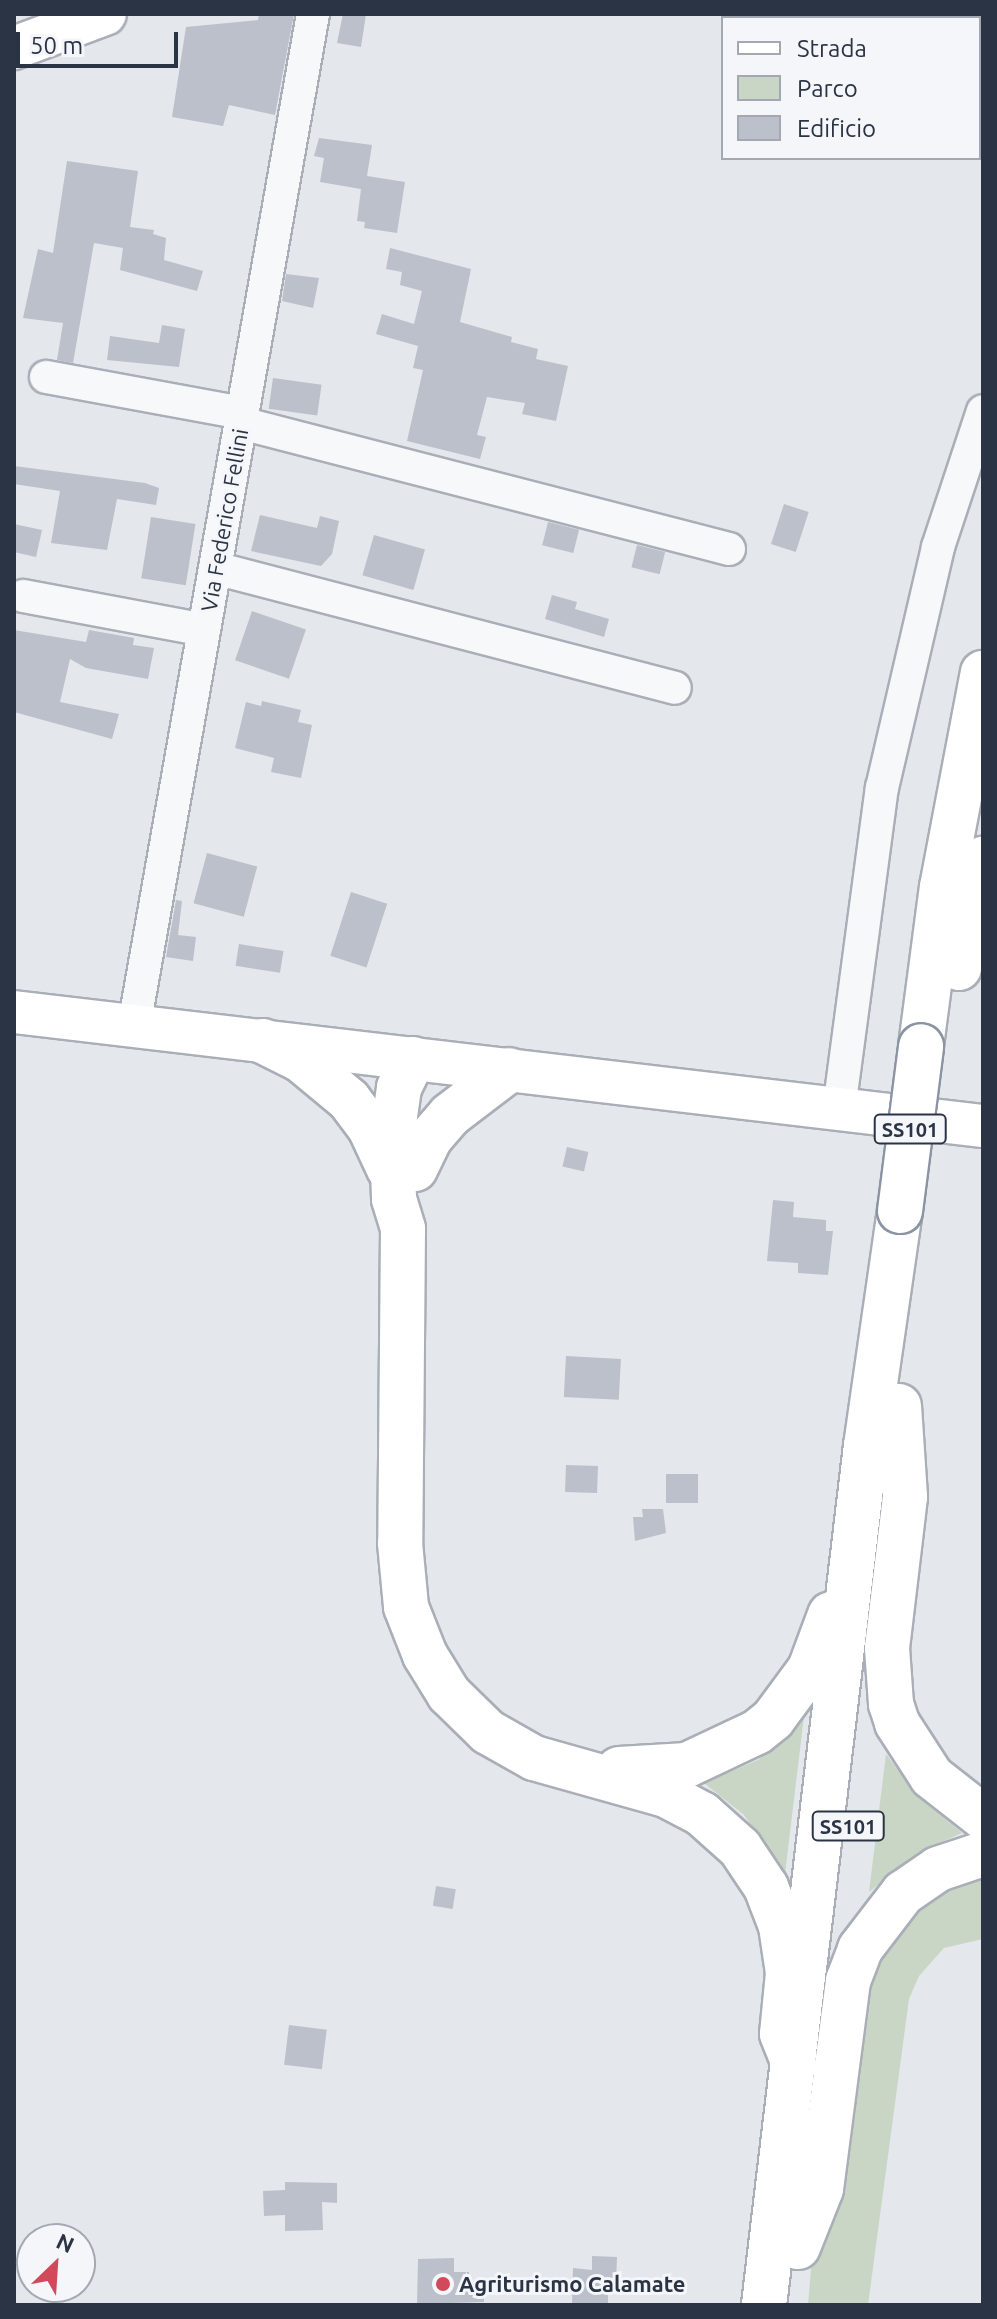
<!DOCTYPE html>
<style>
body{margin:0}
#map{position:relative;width:997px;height:2319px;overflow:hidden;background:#e4e7ec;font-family:Ubuntu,sans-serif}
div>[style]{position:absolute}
.green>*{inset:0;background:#c9d6c5}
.building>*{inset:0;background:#bbc0ca;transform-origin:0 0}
.roads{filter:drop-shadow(2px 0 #a9aeb7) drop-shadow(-2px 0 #a9aeb7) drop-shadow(0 2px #a9aeb7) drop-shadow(0 -2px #a9aeb7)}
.minor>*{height:32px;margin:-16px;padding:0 16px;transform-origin:16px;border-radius:16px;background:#f7f8fa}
.major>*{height:42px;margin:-21px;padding:0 21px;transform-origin:21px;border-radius:21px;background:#fff}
.highway>*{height:44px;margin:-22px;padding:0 22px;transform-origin:22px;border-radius:22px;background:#fff}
.bridges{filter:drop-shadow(2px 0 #8b94a3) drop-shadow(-2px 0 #8b94a3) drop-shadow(0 2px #8b94a3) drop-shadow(0 -2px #8b94a3)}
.highway-bridge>*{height:44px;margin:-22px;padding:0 22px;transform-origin:22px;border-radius:22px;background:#fff}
.dots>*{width:22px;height:22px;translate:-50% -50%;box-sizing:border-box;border:4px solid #f4f6f9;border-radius:50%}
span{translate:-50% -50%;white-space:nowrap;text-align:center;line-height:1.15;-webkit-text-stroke:6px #f4f6f9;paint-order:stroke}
.shield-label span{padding:2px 6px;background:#f4f6f9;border:2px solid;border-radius:6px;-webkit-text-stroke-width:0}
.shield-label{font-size:20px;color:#2b3445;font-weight:700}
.street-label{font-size:22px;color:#2b3445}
.poi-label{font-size:22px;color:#2b3445;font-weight:700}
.left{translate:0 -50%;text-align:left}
.frame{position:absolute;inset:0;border:16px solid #2b3445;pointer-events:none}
.legend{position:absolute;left:721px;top:16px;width:260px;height:144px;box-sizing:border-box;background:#f4f6f9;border:2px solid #a4a8b1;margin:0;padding:10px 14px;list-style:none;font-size:24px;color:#2b3445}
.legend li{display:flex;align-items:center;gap:16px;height:40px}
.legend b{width:40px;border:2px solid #a4a8b1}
.north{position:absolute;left:16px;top:2223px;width:80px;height:80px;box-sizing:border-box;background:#f4f6f9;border:2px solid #a4a8b1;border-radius:50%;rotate:25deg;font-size:22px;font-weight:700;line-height:32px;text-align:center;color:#2b3445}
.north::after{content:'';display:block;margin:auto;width:28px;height:36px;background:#d1495b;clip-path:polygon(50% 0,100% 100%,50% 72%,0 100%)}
.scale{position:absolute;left:16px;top:32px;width:162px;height:36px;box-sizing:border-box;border:4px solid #2b3445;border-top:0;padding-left:10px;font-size:24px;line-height:28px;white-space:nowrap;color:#2b3445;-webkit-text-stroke:6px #f4f6f9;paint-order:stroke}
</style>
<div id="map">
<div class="green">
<i style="clip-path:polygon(804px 1716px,785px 1874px,744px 1815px,704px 1783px,758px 1760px)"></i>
<i style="clip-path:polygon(886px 1754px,917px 1796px,962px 1833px,919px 1852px,869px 1892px)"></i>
<i style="clip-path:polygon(983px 1863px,983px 1939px,944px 1948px,919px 1976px,909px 1999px,868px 2305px,808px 2305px,812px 2258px,878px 1936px)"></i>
</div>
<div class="building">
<i style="clip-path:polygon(259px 14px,294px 14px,275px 115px,229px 105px,223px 126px,172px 117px,186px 27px,258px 20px)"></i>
<i style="clip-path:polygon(343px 14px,366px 14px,361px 47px,337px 43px)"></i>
<i style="clip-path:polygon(319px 138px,372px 145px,367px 176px,405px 182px,397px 233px,364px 228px,365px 222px,357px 221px,361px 189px,320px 182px,324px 158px,314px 156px)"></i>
<i style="clip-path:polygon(67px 161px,138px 171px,130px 227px,154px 230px,153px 234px,166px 238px,164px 260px,203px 271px,197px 291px,120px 270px,123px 248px,94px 243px,73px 363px,57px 360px,63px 323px,23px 318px,38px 249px,53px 253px)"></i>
<i style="clip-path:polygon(390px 248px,471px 269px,460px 322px,512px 337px,511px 342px,538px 349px,536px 359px,568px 366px,556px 421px,522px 414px,525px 403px,487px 397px,477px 435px,486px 437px,480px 459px,407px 441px,423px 370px,413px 368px,418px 346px,376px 334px,382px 314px,414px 324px,422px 291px,400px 285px,402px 272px,386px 269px)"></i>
<i style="clip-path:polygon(286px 274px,319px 278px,313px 308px,282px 301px)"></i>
<i style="clip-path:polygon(162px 325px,185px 329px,179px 367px,107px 360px,110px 336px,159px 343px)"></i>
<i style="left:273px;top:378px;width:49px;height:31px;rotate:8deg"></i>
<i style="clip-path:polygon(14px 466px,145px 483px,159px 488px,156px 505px,117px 499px,107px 550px,51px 543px,60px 491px,14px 484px)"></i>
<i style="left:784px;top:504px;width:26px;height:42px;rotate:18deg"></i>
<i style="clip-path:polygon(260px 515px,317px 528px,320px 516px,339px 521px,332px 554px,321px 566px,251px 551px)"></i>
<i style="left:151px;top:517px;width:45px;height:62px;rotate:9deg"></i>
<i style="left:548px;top:522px;width:32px;height:24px;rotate:14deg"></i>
<i style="clip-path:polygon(14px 524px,42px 530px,36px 557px,14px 552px)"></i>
<i style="left:374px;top:535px;width:53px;height:42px;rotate:16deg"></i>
<i style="left:637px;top:545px;width:29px;height:23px;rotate:14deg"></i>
<i style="clip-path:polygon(552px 595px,577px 602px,575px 609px,609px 619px,604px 637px,545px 619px)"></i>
<i style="left:252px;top:611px;width:57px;height:52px;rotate:19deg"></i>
<i style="clip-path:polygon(14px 630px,86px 642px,89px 630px,134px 638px,133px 645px,154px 648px,148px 679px,86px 668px,70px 659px,60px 702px,119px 714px,112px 739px,14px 712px)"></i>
<i style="clip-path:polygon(262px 701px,301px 710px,298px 722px,312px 725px,301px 778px,271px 772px,274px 758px,235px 748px,246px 702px,261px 706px)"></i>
<i style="left:207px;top:853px;width:52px;height:52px;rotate:15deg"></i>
<i style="left:351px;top:892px;width:38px;height:67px;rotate:18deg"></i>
<i style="clip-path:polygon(176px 900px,182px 901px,178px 935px,196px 937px,193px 961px,166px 957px)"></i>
<i style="left:239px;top:944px;width:45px;height:22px;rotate:9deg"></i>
<i style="left:567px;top:1147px;width:22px;height:20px;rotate:13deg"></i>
<i style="clip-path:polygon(773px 1200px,794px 1202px,793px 1217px,826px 1220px,826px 1231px,833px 1231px,828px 1275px,798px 1273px,798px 1263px,767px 1261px)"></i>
<i style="left:566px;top:1356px;width:55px;height:41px;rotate:3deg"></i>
<i style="left:566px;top:1465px;width:32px;height:27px;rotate:2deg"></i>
<i style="left:666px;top:1474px;width:32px;height:29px"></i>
<i style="clip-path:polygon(642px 1509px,663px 1509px,666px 1533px,635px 1541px,633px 1517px,643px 1517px)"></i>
<i style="left:436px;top:1886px;width:20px;height:20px;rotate:9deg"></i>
<i style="left:289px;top:2025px;width:38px;height:40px;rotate:7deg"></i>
<i style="clip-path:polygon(285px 2182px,337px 2183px,337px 2203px,322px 2202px,323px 2230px,285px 2231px,285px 2215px,264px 2216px,263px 2191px,285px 2190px)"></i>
<i style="clip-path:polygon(592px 2256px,617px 2257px,616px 2284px,608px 2285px,608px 2305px,572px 2305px,573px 2268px,592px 2270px)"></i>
<i style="clip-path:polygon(454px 2258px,454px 2272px,469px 2272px,470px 2284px,484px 2283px,484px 2302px,417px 2304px,418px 2259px)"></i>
</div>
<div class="roads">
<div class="minor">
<i style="left:46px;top:377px;width:199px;rotate:10.4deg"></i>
<i style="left:241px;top:423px;width:504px;rotate:14.48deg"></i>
<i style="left:215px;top:568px;width:475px;rotate:14.6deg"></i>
<i style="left:23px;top:596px;width:184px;rotate:10.6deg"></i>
<i style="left:134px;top:1026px;width:1028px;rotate:-79.97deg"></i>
<i style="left:839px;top:1109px;width:324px;rotate:-82.4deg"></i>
<i style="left:882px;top:788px;width:247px;rotate:-76.9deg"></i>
<i style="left:938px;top:547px;width:143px;rotate:-71.7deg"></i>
</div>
<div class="major">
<i style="left:14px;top:48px;width:97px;rotate:-20.5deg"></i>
<i style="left:14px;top:1012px;width:976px;rotate:6.71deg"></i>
</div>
<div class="highway">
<i style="left:959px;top:968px;width:112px;rotate:-77.6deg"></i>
<i style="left:263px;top:1041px;width:42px;rotate:26.6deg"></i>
<i style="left:301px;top:1060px;width:62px;rotate:39.8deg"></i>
<i style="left:349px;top:1100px;width:35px;rotate:53deg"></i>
<i style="left:370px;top:1128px;width:45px;rotate:65.1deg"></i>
<i style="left:921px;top:1046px;width:160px;rotate:-82.5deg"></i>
<i style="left:942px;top:887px;width:218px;rotate:-79.2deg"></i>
<i style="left:413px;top:1059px;width:32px;rotate:116deg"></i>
<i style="left:399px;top:1088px;width:50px;rotate:98deg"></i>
<i style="left:392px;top:1138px;width:61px;rotate:88.1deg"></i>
<i style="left:394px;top:1199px;width:31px;rotate:73deg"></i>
<i style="left:403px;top:1229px;width:314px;rotate:90.5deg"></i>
<i style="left:400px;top:1543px;width:64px;rotate:84.6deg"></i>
<i style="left:406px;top:1607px;width:52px;rotate:68.4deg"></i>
<i style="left:425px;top:1655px;width:46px;rotate:58.4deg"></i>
<i style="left:449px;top:1694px;width:54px;rotate:44.3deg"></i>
<i style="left:488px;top:1732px;width:53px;rotate:29.5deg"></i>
<i style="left:534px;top:1758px;width:137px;rotate:15.7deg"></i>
<i style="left:666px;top:1795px;width:41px;rotate:27.8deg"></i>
<i style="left:702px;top:1814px;width:51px;rotate:41.8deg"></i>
<i style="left:740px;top:1848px;width:47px;rotate:56.3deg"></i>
<i style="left:766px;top:1887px;width:42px;rotate:69deg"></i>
<i style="left:781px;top:1926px;width:48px;rotate:81.5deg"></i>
<i style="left:788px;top:1973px;width:61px;rotate:95.6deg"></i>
<i style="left:782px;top:2034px;width:32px;rotate:68deg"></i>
<i style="left:415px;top:1169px;width:34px;rotate:-64deg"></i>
<i style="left:430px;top:1138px;width:30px;rotate:-49deg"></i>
<i style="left:450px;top:1115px;width:74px;rotate:-37.3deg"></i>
<i style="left:899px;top:1406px;width:91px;rotate:86.2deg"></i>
<i style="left:905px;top:1497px;width:152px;rotate:96.8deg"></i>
<i style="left:887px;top:1648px;width:56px;rotate:85.9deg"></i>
<i style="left:891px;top:1704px;width:20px;rotate:72deg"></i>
<i style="left:897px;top:1723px;width:64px;rotate:57.1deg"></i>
<i style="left:932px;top:1777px;width:65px;rotate:38.1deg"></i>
<i style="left:619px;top:1769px;width:68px;rotate:-3.4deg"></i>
<i style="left:687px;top:1765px;width:77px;rotate:-25.2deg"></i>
<i style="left:757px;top:1732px;width:21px;rotate:-39deg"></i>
<i style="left:773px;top:1719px;width:62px;rotate:-53.5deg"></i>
<i style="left:810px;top:1669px;width:58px;rotate:-69.7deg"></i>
<i style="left:798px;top:2247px;width:62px;rotate:-68.4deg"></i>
<i style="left:821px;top:2189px;width:210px;rotate:-82.6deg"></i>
<i style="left:848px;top:1981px;width:34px;rotate:-69deg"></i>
<i style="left:860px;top:1949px;width:71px;rotate:-52.5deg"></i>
<i style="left:903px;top:1893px;width:42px;rotate:-34.4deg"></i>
<i style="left:938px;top:1869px;width:47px;rotate:-18.4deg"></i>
<i style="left:764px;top:2305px;width:865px;rotate:-83.23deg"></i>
<i style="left:866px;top:1446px;width:237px;rotate:-81.8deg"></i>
</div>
</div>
<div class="bridges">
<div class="highway-bridge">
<i style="left:900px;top:1211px;width:166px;rotate:-82.7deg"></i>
</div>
</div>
<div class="dots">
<i style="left:443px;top:2284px;background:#d1495b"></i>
</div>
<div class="shield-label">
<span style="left:910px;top:1129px">SS101</span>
<span style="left:848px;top:1826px">SS101</span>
</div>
<div class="street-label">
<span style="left:224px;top:520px;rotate:-80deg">Via Federico Fellini</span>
</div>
<div class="poi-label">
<span class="left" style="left:459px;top:2284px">Agriturismo Calamate</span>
</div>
<div class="frame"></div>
<ul class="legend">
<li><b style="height:10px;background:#fff"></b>Strada</li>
<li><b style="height:22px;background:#c9d6c5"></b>Parco</li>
<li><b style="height:22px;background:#bbc0ca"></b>Edificio</li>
</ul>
<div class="north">N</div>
<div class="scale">50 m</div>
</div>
